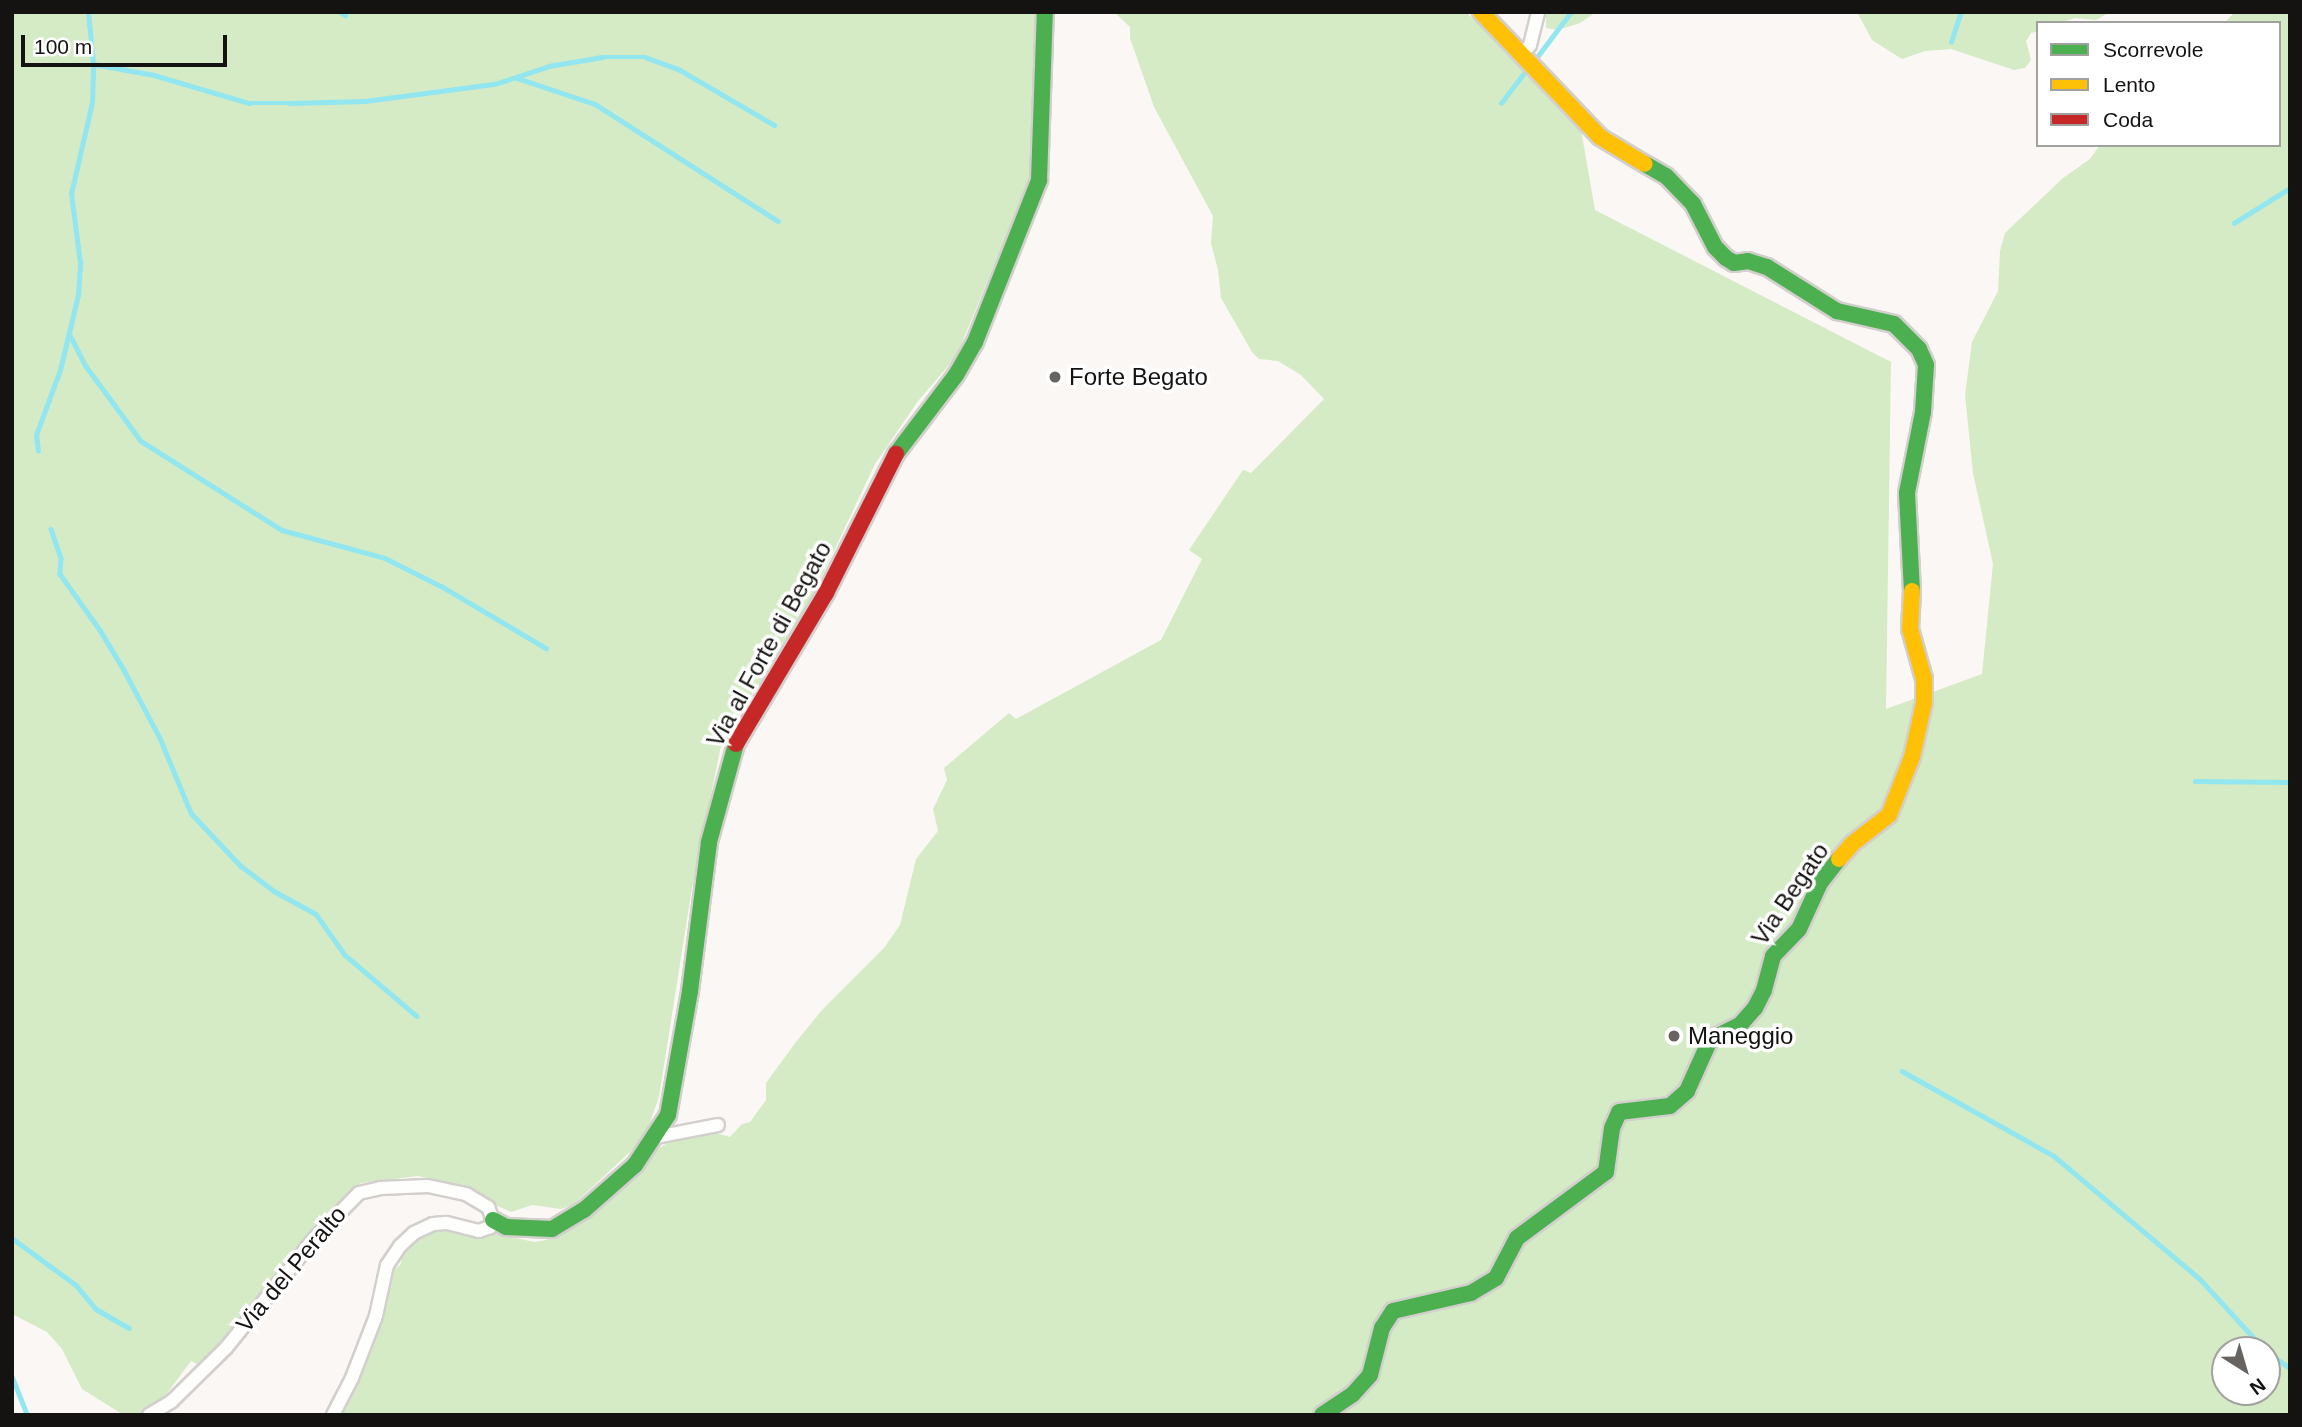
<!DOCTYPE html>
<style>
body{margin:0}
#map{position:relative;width:2302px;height:1427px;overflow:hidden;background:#fbf7f4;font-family:Arial,sans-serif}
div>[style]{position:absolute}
.green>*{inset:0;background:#d4ebc5}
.stream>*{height:4.5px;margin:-2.25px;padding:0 2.25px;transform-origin:2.25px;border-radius:2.25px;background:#92e6f0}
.roads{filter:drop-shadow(2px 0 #d3cfcd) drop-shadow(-2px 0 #d3cfcd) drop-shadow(0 2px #d3cfcd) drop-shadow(0 -2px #d3cfcd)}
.street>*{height:12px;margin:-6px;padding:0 6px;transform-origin:6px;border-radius:6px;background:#fefefd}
.fast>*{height:16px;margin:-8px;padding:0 8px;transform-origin:8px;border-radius:8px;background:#4caf50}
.slow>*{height:16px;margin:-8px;padding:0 8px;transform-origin:8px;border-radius:8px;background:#ffc107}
.jam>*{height:16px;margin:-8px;padding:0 8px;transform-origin:8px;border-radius:8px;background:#c62828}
.dots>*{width:19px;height:19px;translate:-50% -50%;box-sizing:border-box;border:4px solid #fff;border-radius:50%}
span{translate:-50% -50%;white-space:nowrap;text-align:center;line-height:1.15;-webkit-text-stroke:7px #fff;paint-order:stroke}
.poi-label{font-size:24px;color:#151311}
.left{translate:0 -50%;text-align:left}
.street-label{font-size:24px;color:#151311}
.frame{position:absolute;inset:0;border:14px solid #151311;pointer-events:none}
.legend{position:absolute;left:2036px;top:21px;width:245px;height:126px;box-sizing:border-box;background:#fff;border:2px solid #a1a1a0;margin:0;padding:9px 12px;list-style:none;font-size:21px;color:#151311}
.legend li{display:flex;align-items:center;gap:14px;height:35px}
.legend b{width:35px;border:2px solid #a1a1a0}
.north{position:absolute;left:2211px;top:1336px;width:70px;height:70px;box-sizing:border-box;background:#fff;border:2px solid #a1a1a0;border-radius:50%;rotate:143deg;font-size:19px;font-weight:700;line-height:28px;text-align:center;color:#151311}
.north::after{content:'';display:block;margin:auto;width:24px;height:32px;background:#666360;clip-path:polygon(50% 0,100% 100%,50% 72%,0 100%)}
.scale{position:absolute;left:21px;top:35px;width:206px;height:32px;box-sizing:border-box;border:4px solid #151311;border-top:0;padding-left:9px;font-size:21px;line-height:24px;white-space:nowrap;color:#151311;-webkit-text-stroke:5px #fff;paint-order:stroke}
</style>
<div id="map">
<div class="green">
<i style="clip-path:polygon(12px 12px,1037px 12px,1033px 171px,956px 357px,918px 401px,875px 464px,803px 616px,722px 741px,692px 888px,659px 1097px,644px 1139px,573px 1205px,561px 1209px,532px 1205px,511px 1212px,451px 1185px,418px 1176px,361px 1183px,348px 1192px,297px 1249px,256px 1308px,201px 1366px,191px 1361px,162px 1400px,144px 1413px,122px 1414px,82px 1389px,62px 1349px,47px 1332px,12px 1314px)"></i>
<i style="clip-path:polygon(evenodd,1114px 12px,1466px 12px,1580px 124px,1595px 210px,1891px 362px,1886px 709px,1982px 674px,1993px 564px,1973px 473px,1965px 395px,1972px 342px,1998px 291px,2000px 251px,2005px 233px,2063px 178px,2090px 159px,2100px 145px,2279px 145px,2279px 23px,2224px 23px,2235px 12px,2290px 12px,2290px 1415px,338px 1415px,391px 1273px,401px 1264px,402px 1247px,425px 1233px,447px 1227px,482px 1237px,495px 1234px,535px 1242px,546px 1240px,566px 1229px,653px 1152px,675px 1138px,713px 1132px,730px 1137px,742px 1124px,750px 1122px,766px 1100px,766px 1083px,796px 1042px,822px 1010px,884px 948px,900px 925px,916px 859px,938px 831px,933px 809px,947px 780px,944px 768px,1009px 713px,1016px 719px,1161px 640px,1202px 559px,1189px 550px,1243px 470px,1251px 473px,1324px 399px,1301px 375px,1278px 361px,1259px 359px,1252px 352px,1221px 298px,1218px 270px,1211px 243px,1213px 216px,1154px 107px,1130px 38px,1130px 27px,1114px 12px,2225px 1350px,2267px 1350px,2267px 1392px,2225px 1392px,2225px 1350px)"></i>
<i style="clip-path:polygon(1546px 12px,1596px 12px,1580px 23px,1558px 30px,1546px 28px)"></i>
<i style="clip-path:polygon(1857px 12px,2110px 12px,2096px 20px,2075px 18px,2060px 23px,2038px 23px,2038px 31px,2031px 33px,2026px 41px,2031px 60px,2025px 68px,2014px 70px,1951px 49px,1925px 51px,1902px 59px,1872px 40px)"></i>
</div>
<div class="stream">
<i style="left:340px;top:12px;width:6px;rotate:31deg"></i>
<i style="left:1951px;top:42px;width:32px;rotate:-72deg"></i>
<i style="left:1534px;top:61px;width:61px;rotate:-52.9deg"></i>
<i style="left:93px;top:64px;width:62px;rotate:10.2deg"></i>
<i style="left:154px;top:75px;width:99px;rotate:16.4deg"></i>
<i style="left:249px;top:103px;width:41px"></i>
<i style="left:290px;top:103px;width:75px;rotate:-1.5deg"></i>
<i style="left:365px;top:101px;width:131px;rotate:-7.5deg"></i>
<i style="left:495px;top:84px;width:57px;rotate:-18.4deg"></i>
<i style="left:549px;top:66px;width:55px;rotate:-9.5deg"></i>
<i style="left:603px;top:57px;width:42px"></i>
<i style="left:645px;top:57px;width:37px;rotate:20deg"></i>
<i style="left:680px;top:70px;width:109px;rotate:30.3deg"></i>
<i style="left:517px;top:78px;width:82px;rotate:18.4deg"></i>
<i style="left:595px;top:104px;width:217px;rotate:32.6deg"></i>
<i style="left:1501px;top:103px;width:44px;rotate:-52.4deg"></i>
<i style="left:2234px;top:223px;width:66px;rotate:-32deg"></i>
<i style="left:69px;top:333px;width:37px;rotate:63deg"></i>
<i style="left:86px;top:366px;width:93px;rotate:53.7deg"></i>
<i style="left:141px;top:441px;width:167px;rotate:32.3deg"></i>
<i style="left:282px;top:530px;width:107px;rotate:15.2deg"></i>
<i style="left:385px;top:558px;width:63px;rotate:26.6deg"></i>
<i style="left:441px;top:586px;width:122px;rotate:30.6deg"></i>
<i style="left:38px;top:451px;width:16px;rotate:-97deg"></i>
<i style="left:36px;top:435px;width:69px;rotate:-69.7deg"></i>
<i style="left:60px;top:370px;width:77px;rotate:-76.5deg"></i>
<i style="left:78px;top:295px;width:32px;rotate:-86deg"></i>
<i style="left:80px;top:263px;width:70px;rotate:-97.4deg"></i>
<i style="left:71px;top:194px;width:94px;rotate:-77.1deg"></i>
<i style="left:92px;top:102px;width:38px;rotate:-88deg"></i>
<i style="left:93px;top:64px;width:52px;rotate:-95.5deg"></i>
<i style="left:51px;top:529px;width:31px;rotate:71deg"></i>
<i style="left:61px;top:558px;width:16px;rotate:94deg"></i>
<i style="left:60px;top:574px;width:69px;rotate:54.5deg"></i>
<i style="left:100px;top:630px;width:47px;rotate:59deg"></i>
<i style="left:124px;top:670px;width:77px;rotate:62.1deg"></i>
<i style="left:160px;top:738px;width:81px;rotate:67.5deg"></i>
<i style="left:191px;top:813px;width:73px;rotate:46.7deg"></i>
<i style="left:241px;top:866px;width:41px;rotate:37.1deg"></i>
<i style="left:274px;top:891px;width:48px;rotate:28.7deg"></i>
<i style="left:316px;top:914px;width:50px;rotate:54.7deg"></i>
<i style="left:345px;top:955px;width:94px;rotate:40.3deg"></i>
<i style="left:2195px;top:781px;width:95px;rotate:0.6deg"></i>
<i style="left:1902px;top:1071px;width:174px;rotate:29.2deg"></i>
<i style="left:2054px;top:1156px;width:191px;rotate:40.1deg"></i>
<i style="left:2200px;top:1279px;width:96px;rotate:47.5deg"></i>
<i style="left:12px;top:1238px;width:79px;rotate:36.3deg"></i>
<i style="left:76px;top:1285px;width:31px;rotate:50deg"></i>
<i style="left:96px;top:1309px;width:38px;rotate:30deg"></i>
<i style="left:2267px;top:1352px;width:28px;rotate:35deg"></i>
<i style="left:12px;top:1376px;width:41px;rotate:68.5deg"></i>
</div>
<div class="roads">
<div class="street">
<i style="left:1522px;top:54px;width:12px;rotate:-48deg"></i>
<i style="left:1530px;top:45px;width:34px;rotate:-76deg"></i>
<i style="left:656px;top:1137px;width:63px;rotate:-11deg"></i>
<i style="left:149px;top:1415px;width:26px;rotate:-31deg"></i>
<i style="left:171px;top:1402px;width:77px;rotate:-44.5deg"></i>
<i style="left:226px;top:1348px;width:140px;rotate:-51.1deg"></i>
<i style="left:314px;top:1239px;width:64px;rotate:-45.6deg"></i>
<i style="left:359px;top:1193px;width:22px;rotate:-13deg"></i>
<i style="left:380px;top:1188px;width:48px;rotate:-2.4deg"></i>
<i style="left:428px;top:1186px;width:39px;rotate:12deg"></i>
<i style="left:466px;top:1194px;width:26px;rotate:31deg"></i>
<i style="left:488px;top:1207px;width:14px;rotate:69deg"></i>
<i style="left:493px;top:1220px;width:8px;rotate:113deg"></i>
<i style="left:490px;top:1227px;width:12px;rotate:160deg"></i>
<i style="left:479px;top:1231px;width:34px;rotate:-166deg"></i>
<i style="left:446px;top:1223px;width:13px;rotate:176deg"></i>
<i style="left:433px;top:1224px;width:21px;rotate:155deg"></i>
<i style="left:414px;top:1233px;width:19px;rotate:137deg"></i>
<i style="left:400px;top:1246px;width:23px;rotate:124deg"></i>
<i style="left:387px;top:1265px;width:52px;rotate:102.2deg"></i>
<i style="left:376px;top:1316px;width:66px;rotate:111.2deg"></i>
<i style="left:352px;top:1378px;width:42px;rotate:117.2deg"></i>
</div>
<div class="fast">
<i style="left:1645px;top:164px;width:24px;rotate:30deg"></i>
<i style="left:1666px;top:176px;width:39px;rotate:46deg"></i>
<i style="left:1693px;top:204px;width:48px;rotate:62.9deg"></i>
<i style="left:1715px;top:247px;width:16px;rotate:45deg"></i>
<i style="left:1726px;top:258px;width:9px;rotate:32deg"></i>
<i style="left:1734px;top:263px;width:14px;rotate:-8deg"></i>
<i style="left:1748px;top:261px;width:20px;rotate:18deg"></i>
<i style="left:1767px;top:267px;width:83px;rotate:32.2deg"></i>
<i style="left:1837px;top:311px;width:58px;rotate:12.8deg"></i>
<i style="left:1894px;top:324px;width:35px;rotate:45deg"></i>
<i style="left:1919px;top:349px;width:17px;rotate:66deg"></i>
<i style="left:1926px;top:365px;width:47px;rotate:93.7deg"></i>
<i style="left:1923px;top:412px;width:83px;rotate:101.2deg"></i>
<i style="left:1907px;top:493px;width:98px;rotate:87.1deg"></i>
<i style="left:896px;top:454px;width:99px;rotate:-52.8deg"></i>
<i style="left:956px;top:375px;width:38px;rotate:-60deg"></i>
<i style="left:975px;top:342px;width:174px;rotate:-68.4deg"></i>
<i style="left:1039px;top:180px;width:168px;rotate:-88deg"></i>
<i style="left:493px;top:1220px;width:15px;rotate:28deg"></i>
<i style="left:506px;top:1227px;width:46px;rotate:2.5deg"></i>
<i style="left:552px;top:1229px;width:37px;rotate:-31deg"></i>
<i style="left:584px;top:1210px;width:68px;rotate:-41.4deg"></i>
<i style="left:635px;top:1165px;width:60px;rotate:-56.6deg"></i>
<i style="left:668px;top:1115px;width:126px;rotate:-79.9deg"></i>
<i style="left:690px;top:991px;width:150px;rotate:-82.7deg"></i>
<i style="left:709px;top:842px;width:102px;rotate:-74.6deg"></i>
<i style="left:1322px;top:1415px;width:37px;rotate:-34deg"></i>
<i style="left:1353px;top:1394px;width:25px;rotate:-48deg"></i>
<i style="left:1370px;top:1375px;width:49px;rotate:-75.7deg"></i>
<i style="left:1382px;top:1328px;width:20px;rotate:-57deg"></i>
<i style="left:1393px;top:1311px;width:80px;rotate:-13deg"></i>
<i style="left:1471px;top:1293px;width:29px;rotate:-31deg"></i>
<i style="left:1496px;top:1278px;width:45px;rotate:-62.3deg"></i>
<i style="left:1517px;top:1238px;width:111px;rotate:-36.6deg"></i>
<i style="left:1606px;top:1172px;width:44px;rotate:-82.2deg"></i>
<i style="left:1612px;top:1128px;width:17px;rotate:-66deg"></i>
<i style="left:1619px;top:1112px;width:51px;rotate:-6.7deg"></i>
<i style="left:1670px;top:1106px;width:23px;rotate:-41deg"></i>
<i style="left:1687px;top:1091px;width:56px;rotate:-65.7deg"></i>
<i style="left:1710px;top:1040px;width:34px;rotate:-27deg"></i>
<i style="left:1740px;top:1025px;width:23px;rotate:-49deg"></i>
<i style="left:1755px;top:1008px;width:20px;rotate:-63deg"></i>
<i style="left:1764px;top:990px;width:35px;rotate:-75deg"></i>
<i style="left:1773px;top:956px;width:37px;rotate:-46deg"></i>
<i style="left:1799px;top:929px;width:51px;rotate:-65.5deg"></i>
<i style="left:1820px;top:883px;width:31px;rotate:-52deg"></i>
</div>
<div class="slow">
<i style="left:1481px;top:12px;width:173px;rotate:46.4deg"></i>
<i style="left:1600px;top:137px;width:52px;rotate:31deg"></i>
<i style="left:1839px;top:859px;width:20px;rotate:-49deg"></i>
<i style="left:1852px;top:844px;width:47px;rotate:-38.1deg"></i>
<i style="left:1889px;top:815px;width:62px;rotate:-68.4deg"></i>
<i style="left:1912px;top:757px;width:55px;rotate:-77.5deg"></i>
<i style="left:1924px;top:703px;width:24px;rotate:-90deg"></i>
<i style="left:1924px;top:679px;width:52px;rotate:-105.6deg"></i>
<i style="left:1910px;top:629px;width:38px;rotate:-87deg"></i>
</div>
<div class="jam">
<i style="left:736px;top:744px;width:176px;rotate:-59.2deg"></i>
<i style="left:826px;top:593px;width:156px;rotate:-63.3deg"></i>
</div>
</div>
<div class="dots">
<i style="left:1055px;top:377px;background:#666360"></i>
<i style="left:1674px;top:1036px;background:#666360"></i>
</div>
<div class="poi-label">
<span class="left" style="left:1069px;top:377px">Forte Begato</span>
<span class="left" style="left:1688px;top:1036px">Maneggio</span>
</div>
<div class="street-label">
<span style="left:769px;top:644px;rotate:-61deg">Via al Forte di Begato</span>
<span style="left:1790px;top:894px;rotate:-56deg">Via Begato</span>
<span style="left:291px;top:1269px;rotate:-50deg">Via del Peralto</span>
</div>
<div class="frame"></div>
<ul class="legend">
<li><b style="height:9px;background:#4caf50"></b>Scorrevole</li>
<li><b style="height:9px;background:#ffc107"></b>Lento</li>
<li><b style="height:9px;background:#c62828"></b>Coda</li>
</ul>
<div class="north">N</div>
<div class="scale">100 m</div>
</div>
